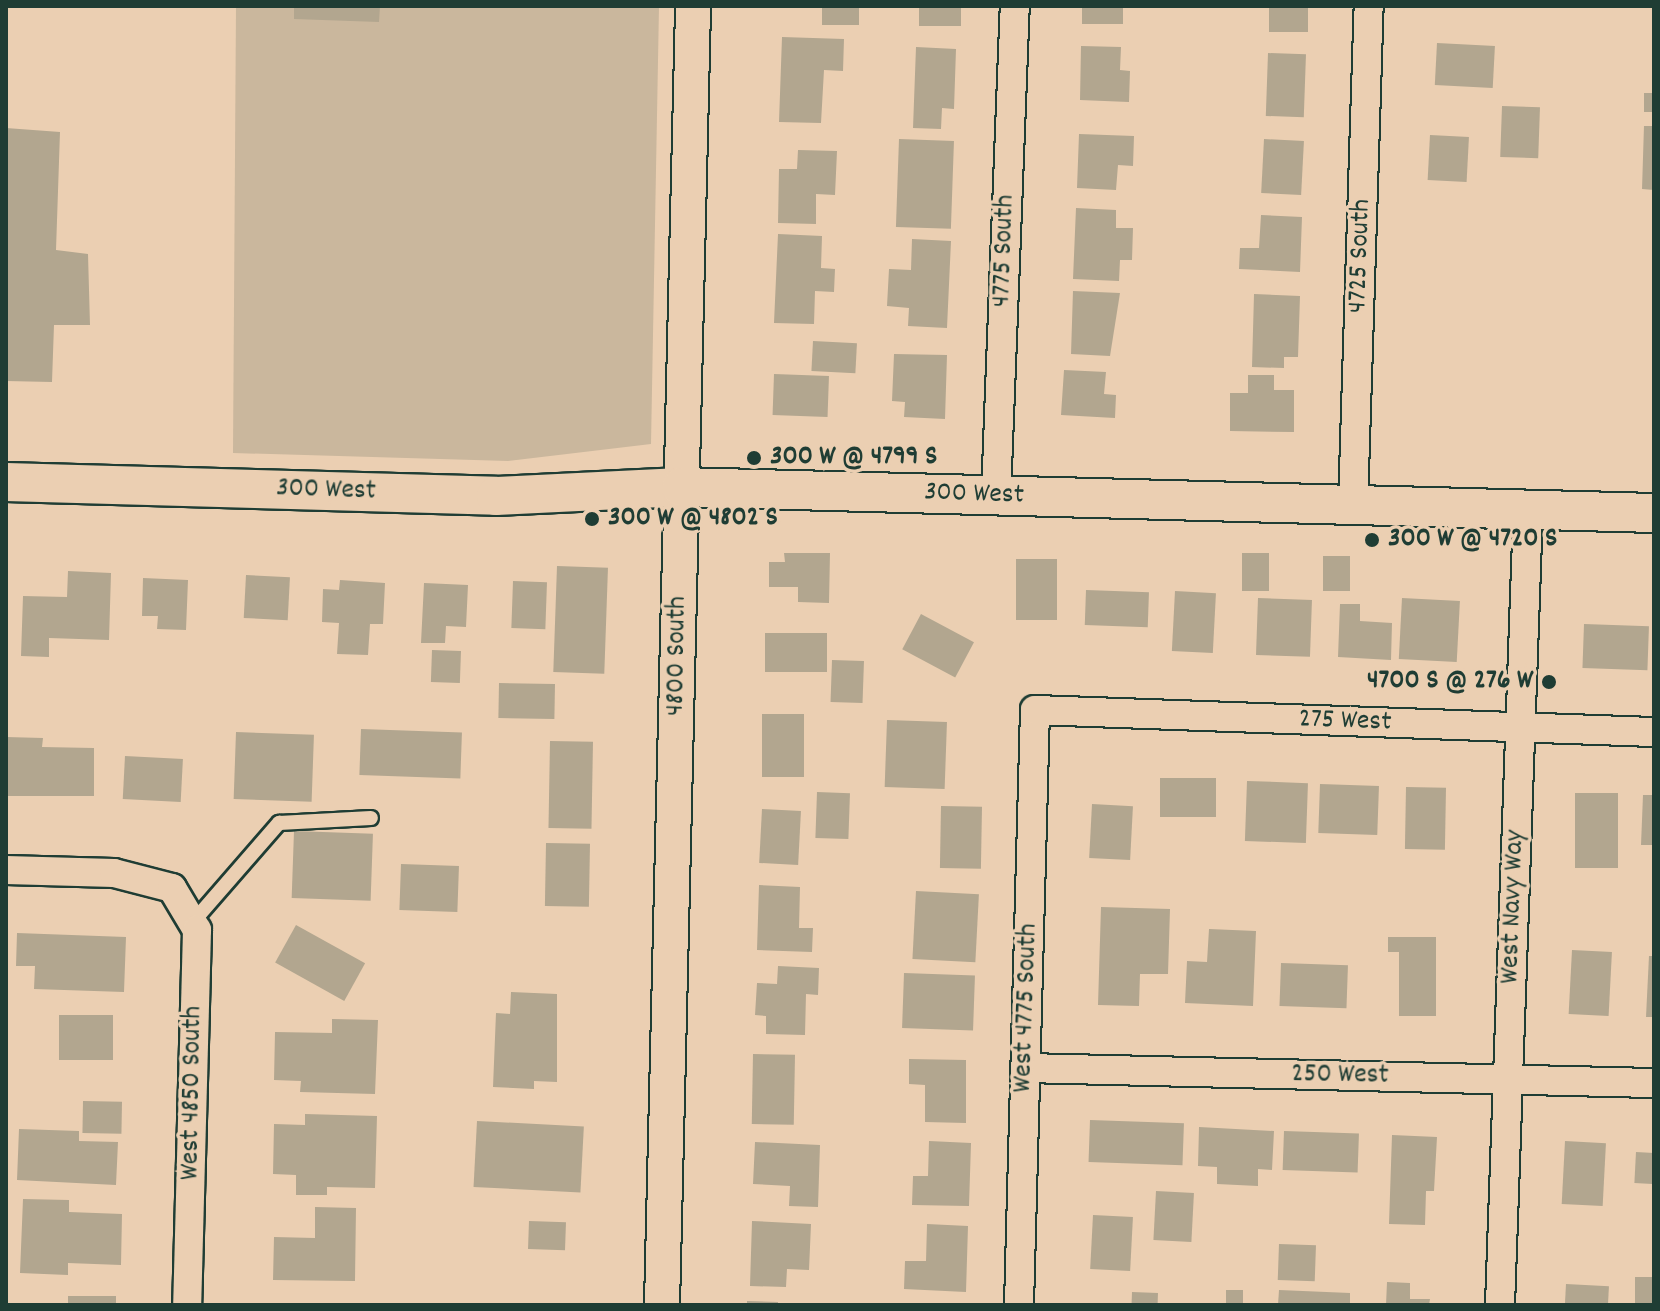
<!DOCTYPE html>
<style>
body{margin:0}
#map{position:relative;width:1660px;height:1311px;overflow:hidden;background:#ebcfb2;font-family:Dekko,sans-serif}
div>[style]{position:absolute}
.green>*{inset:0;background:#cab79d}
.building>*{inset:0;background:#b2a68f;transform-origin:0 0}
.roads{filter:drop-shadow(2px 0 #1f3d34) drop-shadow(-2px 0 #1f3d34) drop-shadow(0 2px #1f3d34) drop-shadow(0 -2px #1f3d34)}
.service>*{height:14px;margin:-7px;padding:0 7px;transform-origin:7px;border-radius:7px;background:#ebcfb2}
.minor>*{height:28px;margin:-14px;padding:0 14px;transform-origin:14px;border-radius:14px;background:#ebcfb2}
.tertiary>*{height:34px;margin:-17px;padding:0 17px;transform-origin:17px;border-radius:17px;background:#ebcfb2}
.secondary>*{height:38px;margin:-19px;padding:0 19px;transform-origin:19px;border-radius:19px;background:#ebcfb2}
.dots>*{width:22px;height:22px;translate:-50% -50%;box-sizing:border-box;border:4px solid #ebcfb2;border-radius:50%}
span{translate:-50% -50%;white-space:nowrap;text-align:center;line-height:1.15;-webkit-text-stroke:7px #ebcfb2;paint-order:stroke}
.street-label{font-size:28px;color:#1f3d34}
.poi-label{font-size:28px;color:#1f3d34;font-weight:700}
.left{translate:0 -50%;text-align:left}
.right{translate:-100% -50%;text-align:right}
.frame{position:absolute;inset:0;border:8px solid #1f3d34;pointer-events:none}
</style>
<div id="map">
<div class="green">
<i style="clip-path:polygon(236px 6px,659px 6px,651px 444px,508px 461px,233px 453px)"></i>
</div>
<div class="building">
<i style="clip-path:polygon(294px 6px,380px 6px,379px 22px,294px 19px)"></i>
<i style="left:822px;top:6px;width:37px;height:19px"></i>
<i style="left:919px;top:6px;width:42px;height:20px"></i>
<i style="left:1082px;top:6px;width:41px;height:18px"></i>
<i style="left:1269px;top:6px;width:39px;height:26px"></i>
<i style="clip-path:polygon(782px 37px,844px 39px,843px 71px,824px 70px,821px 123px,779px 122px)"></i>
<i style="left:1437px;top:43px;width:58px;height:42px;rotate:3deg"></i>
<i style="clip-path:polygon(1081px 46px,1121px 47px,1120px 70px,1130px 71px,1129px 102px,1080px 100px)"></i>
<i style="clip-path:polygon(916px 47px,956px 49px,954px 109px,942px 108px,941px 129px,913px 128px)"></i>
<i style="left:1268px;top:53px;width:38px;height:63px;rotate:2deg"></i>
<i style="left:1644px;top:93px;width:10px;height:19px"></i>
<i style="left:1502px;top:106px;width:38px;height:51px;rotate:2deg"></i>
<i style="clip-path:polygon(1644px 126px,1654px 126px,1654px 190px,1642px 189px)"></i>
<i style="clip-path:polygon(6px 128px,60px 132px,56px 250px,88px 254px,90px 325px,54px 325px,52px 382px,6px 381px)"></i>
<i style="clip-path:polygon(1079px 134px,1134px 136px,1133px 166px,1118px 165px,1116px 190px,1077px 188px)"></i>
<i style="left:1430px;top:135px;width:39px;height:45px;rotate:3deg"></i>
<i style="left:899px;top:139px;width:55px;height:88px;rotate:2deg"></i>
<i style="left:1264px;top:139px;width:40px;height:54px;rotate:3deg"></i>
<i style="clip-path:polygon(798px 150px,837px 151px,835px 195px,816px 194px,816px 224px,778px 223px,779px 169px,797px 169px)"></i>
<i style="clip-path:polygon(1076px 208px,1116px 210px,1116px 228px,1133px 228px,1132px 260px,1120px 260px,1119px 281px,1073px 279px)"></i>
<i style="clip-path:polygon(1261px 215px,1302px 217px,1300px 272px,1239px 269px,1240px 248px,1259px 248px)"></i>
<i style="clip-path:polygon(778px 234px,822px 236px,821px 268px,835px 269px,834px 292px,815px 291px,814px 324px,774px 323px)"></i>
<i style="clip-path:polygon(912px 239px,951px 241px,947px 328px,908px 326px,909px 308px,887px 306px,889px 269px,911px 270px)"></i>
<i style="clip-path:polygon(1073px 291px,1120px 293px,1110px 356px,1071px 354px)"></i>
<i style="clip-path:polygon(1254px 294px,1300px 296px,1298px 357px,1284px 357px,1284px 368px,1252px 367px)"></i>
<i style="left:813px;top:341px;width:44px;height:30px;rotate:3deg"></i>
<i style="clip-path:polygon(894px 354px,947px 355px,945px 419px,904px 417px,905px 402px,892px 401px)"></i>
<i style="clip-path:polygon(1064px 370px,1106px 372px,1104px 394px,1116px 395px,1115px 418px,1061px 415px)"></i>
<i style="left:774px;top:374px;width:55px;height:41px;rotate:2deg"></i>
<i style="clip-path:polygon(1248px 375px,1274px 375px,1274px 390px,1294px 390px,1294px 432px,1230px 431px,1230px 393px,1248px 393px)"></i>
<i style="clip-path:polygon(784px 553px,830px 553px,829px 603px,798px 602px,798px 587px,769px 587px,769px 562px,785px 562px)"></i>
<i style="left:1242px;top:553px;width:27px;height:38px"></i>
<i style="left:1323px;top:556px;width:27px;height:35px"></i>
<i style="left:1016px;top:559px;width:41px;height:61px"></i>
<i style="left:557px;top:566px;width:51px;height:106px;rotate:2deg"></i>
<i style="clip-path:polygon(68px 571px,111px 573px,109px 640px,49px 638px,49px 657px,21px 656px,23px 596px,67px 597px)"></i>
<i style="left:246px;top:575px;width:44px;height:43px;rotate:3deg"></i>
<i style="clip-path:polygon(143px 578px,188px 580px,186px 630px,157px 629px,158px 616px,142px 616px)"></i>
<i style="clip-path:polygon(340px 580px,385px 583px,383px 624px,370px 624px,368px 655px,337px 654px,339px 623px,322px 622px,323px 589px,339px 590px)"></i>
<i style="left:513px;top:581px;width:34px;height:47px;rotate:2deg"></i>
<i style="clip-path:polygon(424px 583px,468px 585px,466px 627px,446px 626px,445px 643px,421px 643px)"></i>
<i style="left:1086px;top:590px;width:63px;height:35px;rotate:2deg"></i>
<i style="left:1175px;top:591px;width:41px;height:60px;rotate:3deg"></i>
<i style="left:1258px;top:598px;width:54px;height:57px;rotate:2deg"></i>
<i style="left:1402px;top:598px;width:58px;height:61px;rotate:3deg"></i>
<i style="clip-path:polygon(1340px 604px,1360px 604px,1360px 621px,1392px 623px,1391px 660px,1338px 657px)"></i>
<i style="left:921px;top:614px;width:60px;height:40px;rotate:28deg"></i>
<i style="left:1584px;top:624px;width:65px;height:44px;rotate:2deg"></i>
<i style="left:765px;top:633px;width:62px;height:39px"></i>
<i style="left:432px;top:650px;width:29px;height:32px;rotate:2deg"></i>
<i style="left:832px;top:660px;width:32px;height:42px;rotate:2deg"></i>
<i style="left:499px;top:683px;width:56px;height:35px;rotate:1deg"></i>
<i style="left:762px;top:714px;width:42px;height:63px"></i>
<i style="left:887px;top:720px;width:60px;height:67px;rotate:2deg"></i>
<i style="left:361px;top:729px;width:101px;height:46px;rotate:2deg"></i>
<i style="left:236px;top:732px;width:78px;height:67px;rotate:2deg"></i>
<i style="clip-path:polygon(6px 737px,43px 738px,42px 747px,94px 748px,94px 796px,6px 796px)"></i>
<i style="left:550px;top:741px;width:43px;height:87px;rotate:1deg"></i>
<i style="left:125px;top:756px;width:58px;height:43px;rotate:3deg"></i>
<i style="left:1160px;top:778px;width:56px;height:39px"></i>
<i style="left:1247px;top:781px;width:61px;height:60px;rotate:2deg"></i>
<i style="left:1320px;top:784px;width:59px;height:49px;rotate:2deg"></i>
<i style="left:1406px;top:787px;width:40px;height:62px;rotate:1deg"></i>
<i style="left:817px;top:792px;width:33px;height:46px;rotate:2deg"></i>
<i style="left:1575px;top:793px;width:43px;height:75px"></i>
<i style="clip-path:polygon(1643px 795px,1654px 795px,1654px 845px,1641px 845px)"></i>
<i style="left:1092px;top:804px;width:41px;height:54px;rotate:3deg"></i>
<i style="left:941px;top:806px;width:41px;height:62px;rotate:1deg"></i>
<i style="left:762px;top:809px;width:39px;height:54px;rotate:3deg"></i>
<i style="left:294px;top:831px;width:79px;height:67px;rotate:2deg"></i>
<i style="left:546px;top:843px;width:44px;height:63px;rotate:1deg"></i>
<i style="left:401px;top:864px;width:58px;height:46px;rotate:2deg"></i>
<i style="clip-path:polygon(759px 885px,800px 887px,799px 928px,813px 928px,812px 952px,757px 950px)"></i>
<i style="left:916px;top:891px;width:63px;height:68px;rotate:3deg"></i>
<i style="clip-path:polygon(1101px 907px,1170px 909px,1168px 974px,1140px 974px,1139px 1006px,1098px 1005px)"></i>
<i style="left:296px;top:925px;width:79px;height:43px;rotate:29deg"></i>
<i style="clip-path:polygon(1209px 929px,1256px 931px,1253px 1006px,1185px 1003px,1187px 961px,1207px 962px)"></i>
<i style="clip-path:polygon(17px 933px,126px 937px,124px 992px,34px 989px,35px 966px,16px 966px)"></i>
<i style="clip-path:polygon(1388px 937px,1436px 937px,1436px 1016px,1399px 1016px,1399px 952px,1388px 952px)"></i>
<i style="left:1572px;top:950px;width:40px;height:64px;rotate:3deg"></i>
<i style="clip-path:polygon(1649px 956px,1654px 956px,1654px 1017px,1646px 1017px)"></i>
<i style="left:1281px;top:963px;width:67px;height:43px;rotate:2deg"></i>
<i style="clip-path:polygon(778px 966px,819px 968px,818px 995px,806px 994px,805px 1035px,766px 1034px,766px 1016px,755px 1015px,757px 983px,777px 984px)"></i>
<i style="left:904px;top:973px;width:71px;height:55px;rotate:2deg"></i>
<i style="clip-path:polygon(511px 992px,557px 994px,557px 1082px,534px 1081px,534px 1089px,493px 1087px,496px 1013px,510px 1014px)"></i>
<i style="left:59px;top:1015px;width:54px;height:45px"></i>
<i style="clip-path:polygon(332px 1019px,378px 1020px,375px 1094px,300px 1092px,301px 1081px,274px 1080px,275px 1032px,332px 1033px)"></i>
<i style="left:753px;top:1054px;width:42px;height:70px;rotate:1deg"></i>
<i style="clip-path:polygon(909px 1059px,966px 1060px,966px 1123px,925px 1122px,925px 1085px,909px 1084px)"></i>
<i style="left:83px;top:1101px;width:39px;height:32px;rotate:1deg"></i>
<i style="clip-path:polygon(305px 1114px,377px 1116px,375px 1188px,327px 1187px,327px 1195px,296px 1195px,296px 1175px,273px 1174px,274px 1124px,305px 1125px)"></i>
<i style="left:1090px;top:1120px;width:94px;height:42px;rotate:2deg"></i>
<i style="left:477px;top:1121px;width:107px;height:66px;rotate:3deg"></i>
<i style="clip-path:polygon(1199px 1127px,1274px 1131px,1272px 1170px,1258px 1169px,1258px 1186px,1217px 1184px,1217px 1167px,1198px 1166px)"></i>
<i style="clip-path:polygon(19px 1129px,79px 1131px,79px 1141px,118px 1142px,116px 1185px,17px 1180px)"></i>
<i style="left:1284px;top:1131px;width:75px;height:39px;rotate:2deg"></i>
<i style="clip-path:polygon(1392px 1135px,1437px 1137px,1434px 1191px,1426px 1191px,1425px 1225px,1389px 1224px)"></i>
<i style="clip-path:polygon(929px 1141px,971px 1143px,969px 1206px,912px 1205px,913px 1176px,928px 1176px)"></i>
<i style="left:1565px;top:1141px;width:41px;height:63px;rotate:3deg"></i>
<i style="clip-path:polygon(755px 1142px,820px 1145px,818px 1207px,789px 1206px,790px 1186px,753px 1184px)"></i>
<i style="left:1636px;top:1152px;width:18px;height:31px;rotate:3deg"></i>
<i style="left:1156px;top:1191px;width:38px;height:49px;rotate:3deg"></i>
<i style="clip-path:polygon(23px 1199px,69px 1200px,69px 1212px,122px 1214px,121px 1265px,68px 1263px,68px 1275px,20px 1273px)"></i>
<i style="clip-path:polygon(315px 1207px,356px 1208px,355px 1281px,273px 1280px,274px 1237px,315px 1238px)"></i>
<i style="left:1093px;top:1215px;width:40px;height:54px;rotate:3deg"></i>
<i style="left:529px;top:1221px;width:37px;height:28px;rotate:2deg"></i>
<i style="clip-path:polygon(752px 1221px,811px 1224px,809px 1270px,787px 1269px,786px 1287px,750px 1286px)"></i>
<i style="clip-path:polygon(927px 1224px,968px 1226px,966px 1292px,904px 1289px,905px 1261px,926px 1261px)"></i>
<i style="left:1279px;top:1244px;width:37px;height:36px;rotate:2deg"></i>
<i style="left:1635px;top:1277px;width:19px;height:28px"></i>
<i style="clip-path:polygon(1387px 1282px,1410px 1283px,1410px 1299px,1430px 1299px,1429px 1305px,1386px 1305px)"></i>
<i style="left:1566px;top:1284px;width:43px;height:21px;rotate:3deg"></i>
<i style="left:1226px;top:1290px;width:17px;height:15px"></i>
<i style="clip-path:polygon(1279px 1290px,1350px 1293px,1350px 1305px,1278px 1305px)"></i>
<i style="left:1132px;top:1292px;width:26px;height:13px;rotate:2deg"></i>
<i style="left:68px;top:1296px;width:48px;height:9px"></i>
<i style="clip-path:polygon(747px 1301px,778px 1302px,778px 1305px,747px 1305px)"></i>
</div>
<div class="roads">
<div class="service">
<i style="left:192px;top:923px;width:133px;rotate:-49deg"></i>
<i style="left:279px;top:823px;width:92px;rotate:-3.1deg"></i>
</div>
<div class="minor">
<i style="left:996px;top:495px;width:489px;rotate:-87.8deg"></i>
<i style="left:1353px;top:505px;width:499px;rotate:-88.2deg"></i>
<i style="left:6px;top:870px;width:108px;rotate:1.6deg"></i>
<i style="left:114px;top:873px;width:60px;rotate:14.5deg"></i>
<i style="left:172px;top:888px;width:49px;rotate:59.2deg"></i>
<i style="left:197px;top:930px;width:375px;rotate:91.5deg"></i>
<i style="left:1025px;top:1068px;width:629px;rotate:1.37deg"></i>
<i style="left:1019px;top:1305px;width:595px;rotate:-88.46deg"></i>
<i style="left:1035px;top:710px;width:619px;rotate:2.04deg"></i>
<i style="left:1500px;top:1305px;width:795px;rotate:-87.98deg"></i>
</div>
<div class="tertiary">
<i style="left:662px;top:1305px;width:1299px;rotate:-88.63deg"></i>
</div>
<div class="secondary">
<i style="left:6px;top:482px;width:490px;rotate:1.6deg"></i>
<i style="left:496px;top:496px;width:185px;rotate:-2.8deg"></i>
<i style="left:681px;top:487px;width:973px;rotate:1.53deg"></i>
</div>
</div>
<div class="dots">
<i style="left:754px;top:458px;background:#1f3d34"></i>
<i style="left:592px;top:519px;background:#1f3d34"></i>
<i style="left:1372px;top:540px;background:#1f3d34"></i>
<i style="left:1549px;top:682px;background:#1f3d34"></i>
</div>
<div class="street-label">
<span style="left:1005px;top:251px;rotate:-88deg">4775 South</span>
<span style="left:1361px;top:256px;rotate:-88deg">4725 South</span>
<span style="left:326px;top:491px;rotate:2deg">300 West</span>
<span style="left:974px;top:495px;rotate:2deg">300 West</span>
<span style="left:678px;top:656px;rotate:-89deg">4800 South</span>
<span style="left:1345px;top:722px;rotate:2deg">275 West</span>
<span style="left:1514px;top:907px;rotate:-88deg">West Navy Way</span>
<span style="left:1027px;top:1008px;rotate:-88deg">West 4775 South</span>
<span style="left:1340px;top:1076px;rotate:1deg">250 West</span>
<span style="left:193px;top:1093px;rotate:-89deg">West 4850 South</span>
</div>
<div class="poi-label">
<span class="left" style="left:770px;top:458px">300 W @ 4799 S</span>
<span class="left" style="left:608px;top:519px">300 W @ 4802 S</span>
<span class="left" style="left:1388px;top:540px">300 W @ 4720 S</span>
<span class="right" style="left:1533px;top:682px">4700 S @ 276 W</span>
</div>
<div class="frame"></div>
</div>
